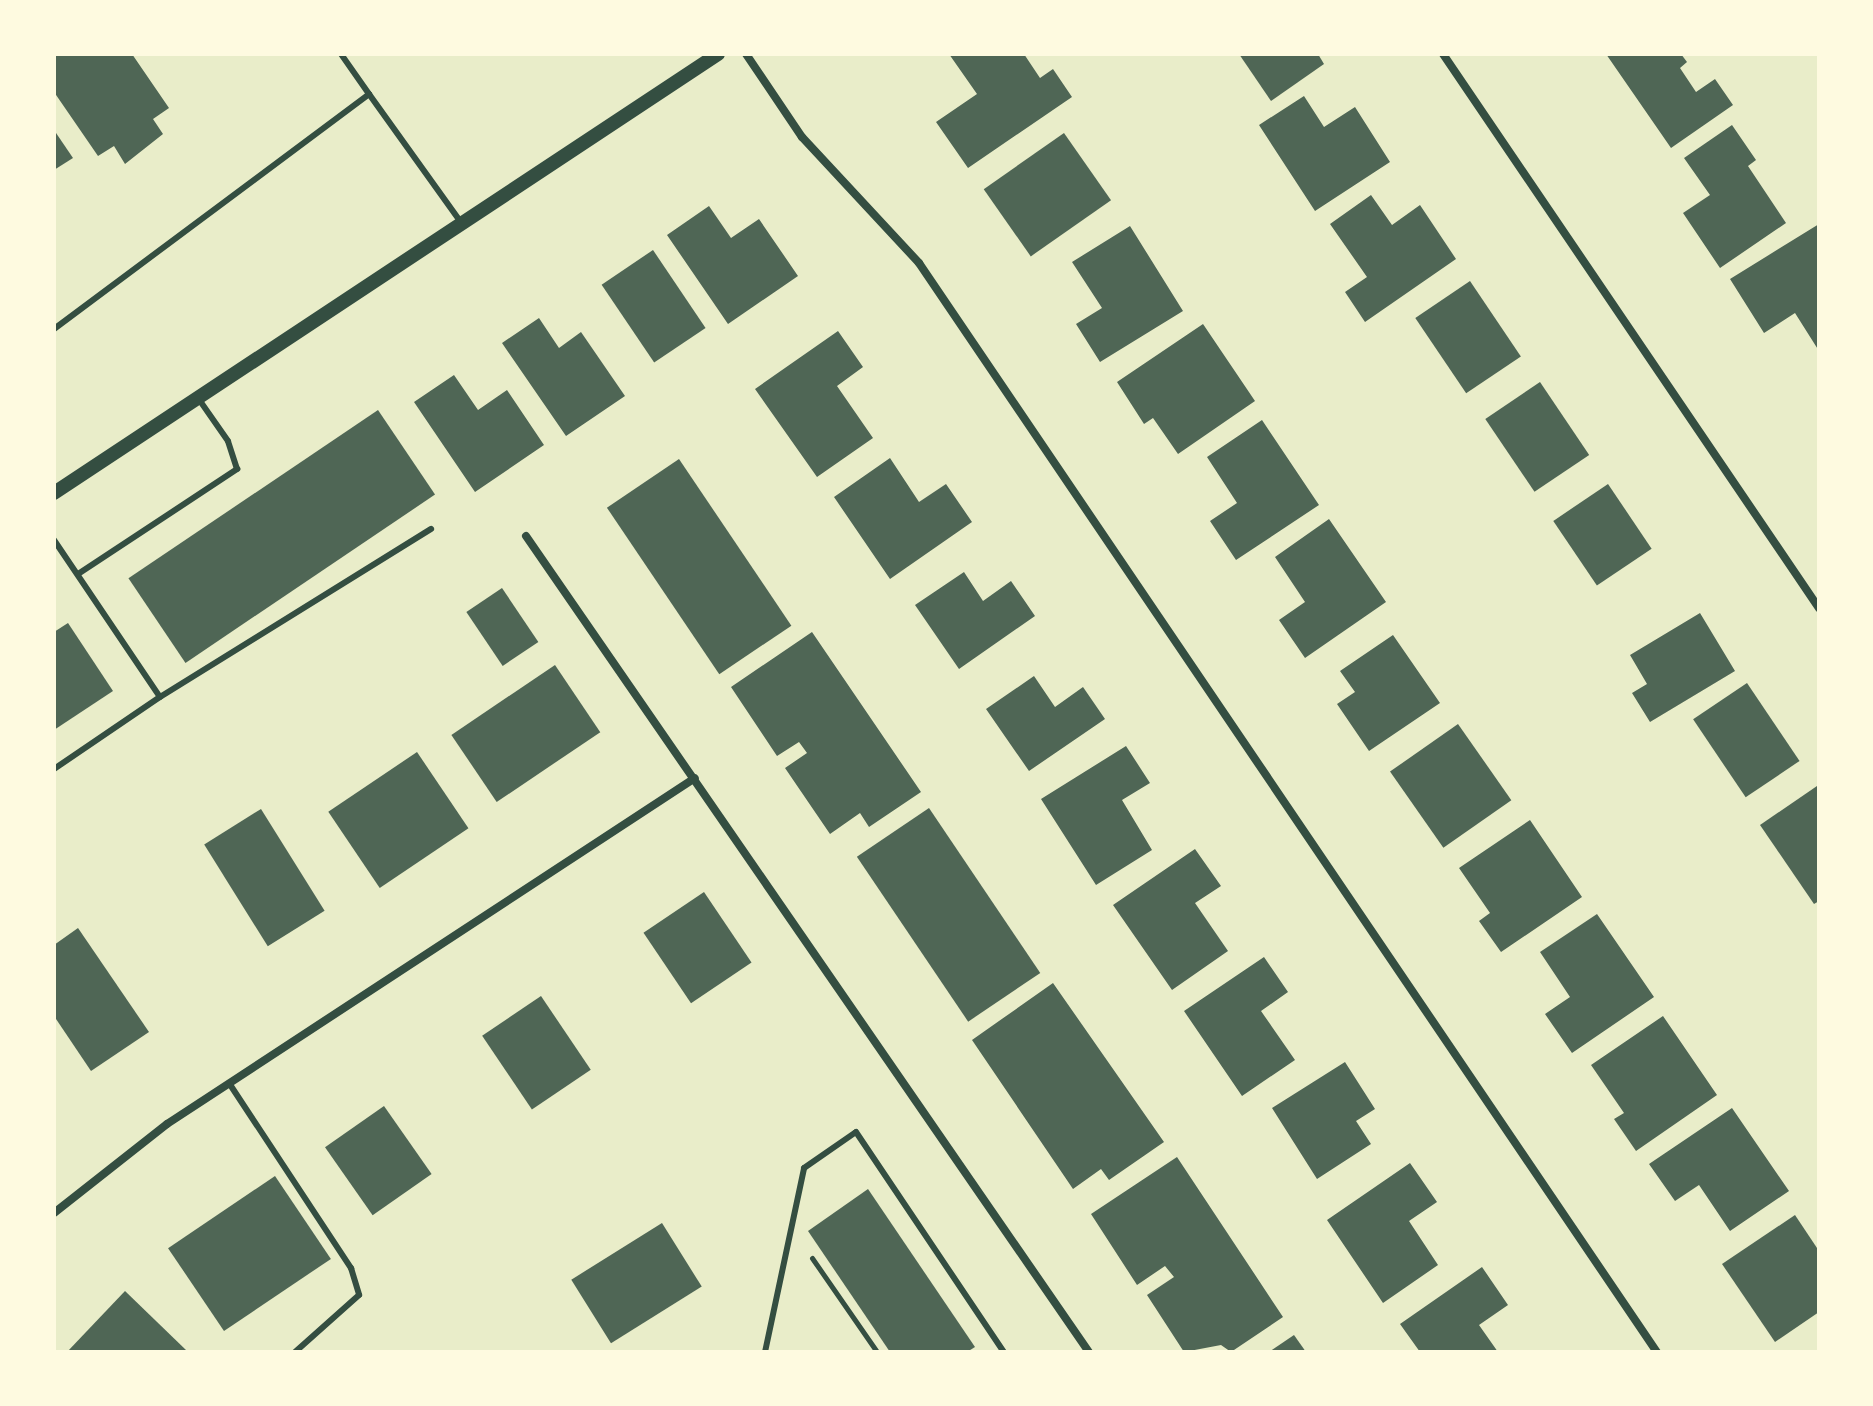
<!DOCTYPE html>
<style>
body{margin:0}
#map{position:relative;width:1873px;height:1406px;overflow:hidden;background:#e9edc9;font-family:Georgia,serif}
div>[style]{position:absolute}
.building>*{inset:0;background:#4f6655;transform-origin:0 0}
.path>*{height:5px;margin:-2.5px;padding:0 2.5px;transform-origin:2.5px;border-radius:2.5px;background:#344e41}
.service>*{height:6px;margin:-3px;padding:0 3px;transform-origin:3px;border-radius:3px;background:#344e41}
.minor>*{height:8px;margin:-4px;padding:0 4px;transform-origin:4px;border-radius:4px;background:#344e41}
.tertiary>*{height:14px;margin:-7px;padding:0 7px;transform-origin:7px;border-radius:7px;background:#344e41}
span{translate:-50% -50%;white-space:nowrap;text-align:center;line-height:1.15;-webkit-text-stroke:7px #fefae0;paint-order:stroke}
.frame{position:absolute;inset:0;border:56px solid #fefae0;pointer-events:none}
</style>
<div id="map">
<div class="building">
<i style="clip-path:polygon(54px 54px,132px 54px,169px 108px,153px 119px,163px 134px,125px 164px,114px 146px,98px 156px,54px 92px)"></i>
<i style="clip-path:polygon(949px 54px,1024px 54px,1040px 78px,1053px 69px,1072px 97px,968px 168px,936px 122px,977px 94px)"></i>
<i style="clip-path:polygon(1239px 54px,1318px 54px,1324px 64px,1271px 101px)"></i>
<i style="clip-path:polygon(1606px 54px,1681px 54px,1687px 62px,1680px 68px,1696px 92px,1715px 79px,1733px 105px,1671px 148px)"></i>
<i style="clip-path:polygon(1304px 96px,1324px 127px,1355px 107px,1390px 162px,1315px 211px,1259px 125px)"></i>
<i style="clip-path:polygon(1732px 125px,1756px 160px,1748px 166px,1786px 223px,1720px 268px,1683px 213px,1710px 195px,1684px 158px)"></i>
<i style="clip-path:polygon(54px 130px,73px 158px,54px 170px)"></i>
<i style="left:1064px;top:133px;width:82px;height:98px;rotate:55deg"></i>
<i style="clip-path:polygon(1371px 195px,1392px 225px,1420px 205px,1456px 259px,1365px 322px,1345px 292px,1367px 277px,1330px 224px)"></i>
<i style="clip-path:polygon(709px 206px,731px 238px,759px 219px,798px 276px,728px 324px,667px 235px)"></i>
<i style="clip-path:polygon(1819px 224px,1819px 351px,1795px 313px,1764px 333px,1730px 279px)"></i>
<i style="clip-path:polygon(1130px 226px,1183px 311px,1100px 362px,1076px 324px,1102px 308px,1072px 262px)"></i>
<i style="left:653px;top:250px;width:94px;height:62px;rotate:56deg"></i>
<i style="left:1470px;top:281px;width:91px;height:66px;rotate:56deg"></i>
<i style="clip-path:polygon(539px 318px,559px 348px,581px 332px,625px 396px,566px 436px,502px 343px)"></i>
<i style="clip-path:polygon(1203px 324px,1255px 401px,1178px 454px,1153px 418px,1144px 424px,1117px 382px)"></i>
<i style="clip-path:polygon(838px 331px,863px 367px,837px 386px,873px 438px,817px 477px,755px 389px)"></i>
<i style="clip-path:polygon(454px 375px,478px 410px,507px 390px,544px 445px,475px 492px,414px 402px)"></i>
<i style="left:1540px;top:382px;width:88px;height:66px;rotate:56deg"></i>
<i style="left:378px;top:410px;width:102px;height:301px;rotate:56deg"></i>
<i style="clip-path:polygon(1262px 420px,1319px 505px,1236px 560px,1210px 521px,1237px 503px,1207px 457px)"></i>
<i style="clip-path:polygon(890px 458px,919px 502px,946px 484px,972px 522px,890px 579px,834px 497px)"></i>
<i style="left:679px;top:459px;width:201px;height:87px;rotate:56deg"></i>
<i style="left:1608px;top:484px;width:78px;height:66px;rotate:56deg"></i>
<i style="clip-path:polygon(1329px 519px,1386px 602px,1305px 658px,1279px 620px,1305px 602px,1275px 557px)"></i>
<i style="clip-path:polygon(964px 572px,983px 601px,1011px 581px,1035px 616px,959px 669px,915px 605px)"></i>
<i style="left:502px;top:588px;width:65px;height:43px;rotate:56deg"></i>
<i style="clip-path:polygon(1700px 613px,1735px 671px,1650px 722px,1632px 693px,1647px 684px,1630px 655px)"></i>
<i style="clip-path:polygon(68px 623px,113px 691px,54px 730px,54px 632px)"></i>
<i style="clip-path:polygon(812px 632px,921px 792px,869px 827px,860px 813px,830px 834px,785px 768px,807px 753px,799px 742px,777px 756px,731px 687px)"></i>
<i style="clip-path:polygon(1393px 635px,1440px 703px,1369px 751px,1337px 704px,1355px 692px,1340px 671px)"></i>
<i style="left:555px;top:665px;width:81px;height:125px;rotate:56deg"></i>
<i style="clip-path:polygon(1034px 676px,1055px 707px,1083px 687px,1105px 719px,1029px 771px,986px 709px)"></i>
<i style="left:1747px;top:683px;width:94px;height:65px;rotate:56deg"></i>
<i style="left:1458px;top:724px;width:93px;height:83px;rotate:55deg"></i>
<i style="clip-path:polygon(1126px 746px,1150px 783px,1122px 800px,1152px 850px,1096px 885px,1041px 799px)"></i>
<i style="left:417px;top:752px;width:92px;height:107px;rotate:56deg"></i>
<i style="clip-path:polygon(1817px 786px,1819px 901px,1814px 904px,1760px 825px)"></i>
<i style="left:929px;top:808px;width:199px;height:87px;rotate:56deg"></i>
<i style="left:261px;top:809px;width:120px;height:67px;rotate:58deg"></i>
<i style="clip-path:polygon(1530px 820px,1582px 897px,1501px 952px,1479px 921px,1490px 913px,1459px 868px)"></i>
<i style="clip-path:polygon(1195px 849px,1221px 886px,1195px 903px,1228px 951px,1172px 990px,1113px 905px)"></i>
<i style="left:704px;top:892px;width:85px;height:73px;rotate:56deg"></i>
<i style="clip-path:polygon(1597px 914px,1654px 997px,1572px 1053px,1545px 1014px,1570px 997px,1540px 952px)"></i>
<i style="clip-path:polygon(78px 928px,149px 1032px,91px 1071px,54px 1016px,54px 945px)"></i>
<i style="clip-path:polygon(1264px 957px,1288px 992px,1261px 1011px,1295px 1060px,1242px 1096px,1184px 1011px)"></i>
<i style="clip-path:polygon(1053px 983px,1164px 1142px,1109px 1180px,1101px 1169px,1073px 1189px,972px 1040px)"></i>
<i style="left:541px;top:996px;width:89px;height:71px;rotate:56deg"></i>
<i style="clip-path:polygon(1663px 1016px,1717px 1095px,1636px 1151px,1614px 1119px,1624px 1113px,1591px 1065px)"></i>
<i style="clip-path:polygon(1345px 1062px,1375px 1109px,1356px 1121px,1371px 1144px,1317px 1179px,1272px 1108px)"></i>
<i style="left:384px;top:1106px;width:83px;height:72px;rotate:55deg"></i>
<i style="clip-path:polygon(1732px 1108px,1789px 1191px,1730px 1231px,1699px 1185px,1675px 1201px,1649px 1164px)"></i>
<i style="clip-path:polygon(1177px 1157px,1283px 1317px,1231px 1352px,1221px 1345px,1184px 1352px,1147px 1295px,1174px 1277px,1165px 1266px,1137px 1285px,1091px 1214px)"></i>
<i style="clip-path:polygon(1410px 1163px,1437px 1202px,1409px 1221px,1438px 1265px,1383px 1303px,1327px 1220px)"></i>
<i style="left:275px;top:1176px;width:100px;height:129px;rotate:56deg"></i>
<i style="clip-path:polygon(868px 1189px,975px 1347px,967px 1352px,890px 1352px,808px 1231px)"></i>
<i style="clip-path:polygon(1795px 1215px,1819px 1251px,1819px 1312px,1775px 1342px,1722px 1264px)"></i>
<i style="left:662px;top:1223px;width:75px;height:107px;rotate:58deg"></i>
<i style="clip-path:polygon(1482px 1267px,1508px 1305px,1479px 1325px,1498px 1352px,1420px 1352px,1400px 1324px)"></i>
<i style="clip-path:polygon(125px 1291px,186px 1350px,184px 1352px,67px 1352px)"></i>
<i style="clip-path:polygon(1294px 1335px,1306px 1352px,1269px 1352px)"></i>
</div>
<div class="path">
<i style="left:812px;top:1258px;width:114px;rotate:55.3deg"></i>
</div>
<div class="service">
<i style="left:369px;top:94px;width:160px;rotate:54.4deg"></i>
<i style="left:54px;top:329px;width:393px;rotate:-36.7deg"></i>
<i style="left:369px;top:94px;width:49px;rotate:-125deg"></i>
<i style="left:54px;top:540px;width:189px;rotate:56deg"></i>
<i style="left:160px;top:697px;width:319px;rotate:-31.8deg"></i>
<i style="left:78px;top:574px;width:191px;rotate:-33.4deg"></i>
<i style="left:237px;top:469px;width:29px;rotate:-108deg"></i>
<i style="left:228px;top:441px;width:52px;rotate:-124.9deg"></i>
<i style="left:54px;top:769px;width:128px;rotate:-34.2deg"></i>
<i style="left:229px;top:1083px;width:222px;rotate:56.6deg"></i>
<i style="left:351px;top:1268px;width:28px;rotate:73deg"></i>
<i style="left:359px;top:1295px;width:86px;rotate:138.3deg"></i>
<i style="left:765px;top:1352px;width:188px;rotate:-78deg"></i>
<i style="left:804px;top:1168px;width:63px;rotate:-34.7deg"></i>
<i style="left:856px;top:1132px;width:265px;rotate:56.1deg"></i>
</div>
<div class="minor">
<i style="left:746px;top:54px;width:100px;rotate:56deg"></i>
<i style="left:802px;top:137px;width:172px;rotate:47.1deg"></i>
<i style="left:919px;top:263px;width:1316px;rotate:55.88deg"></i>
<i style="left:1443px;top:54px;width:670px;rotate:55.84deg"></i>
<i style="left:526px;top:536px;width:991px;rotate:55.4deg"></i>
<i style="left:54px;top:1213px;width:144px;rotate:-38.2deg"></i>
<i style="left:167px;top:1124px;width:631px;rotate:-33.24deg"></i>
</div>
<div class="tertiary">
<i style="left:54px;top:493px;width:796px;rotate:-33.47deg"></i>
</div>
<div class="frame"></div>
</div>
